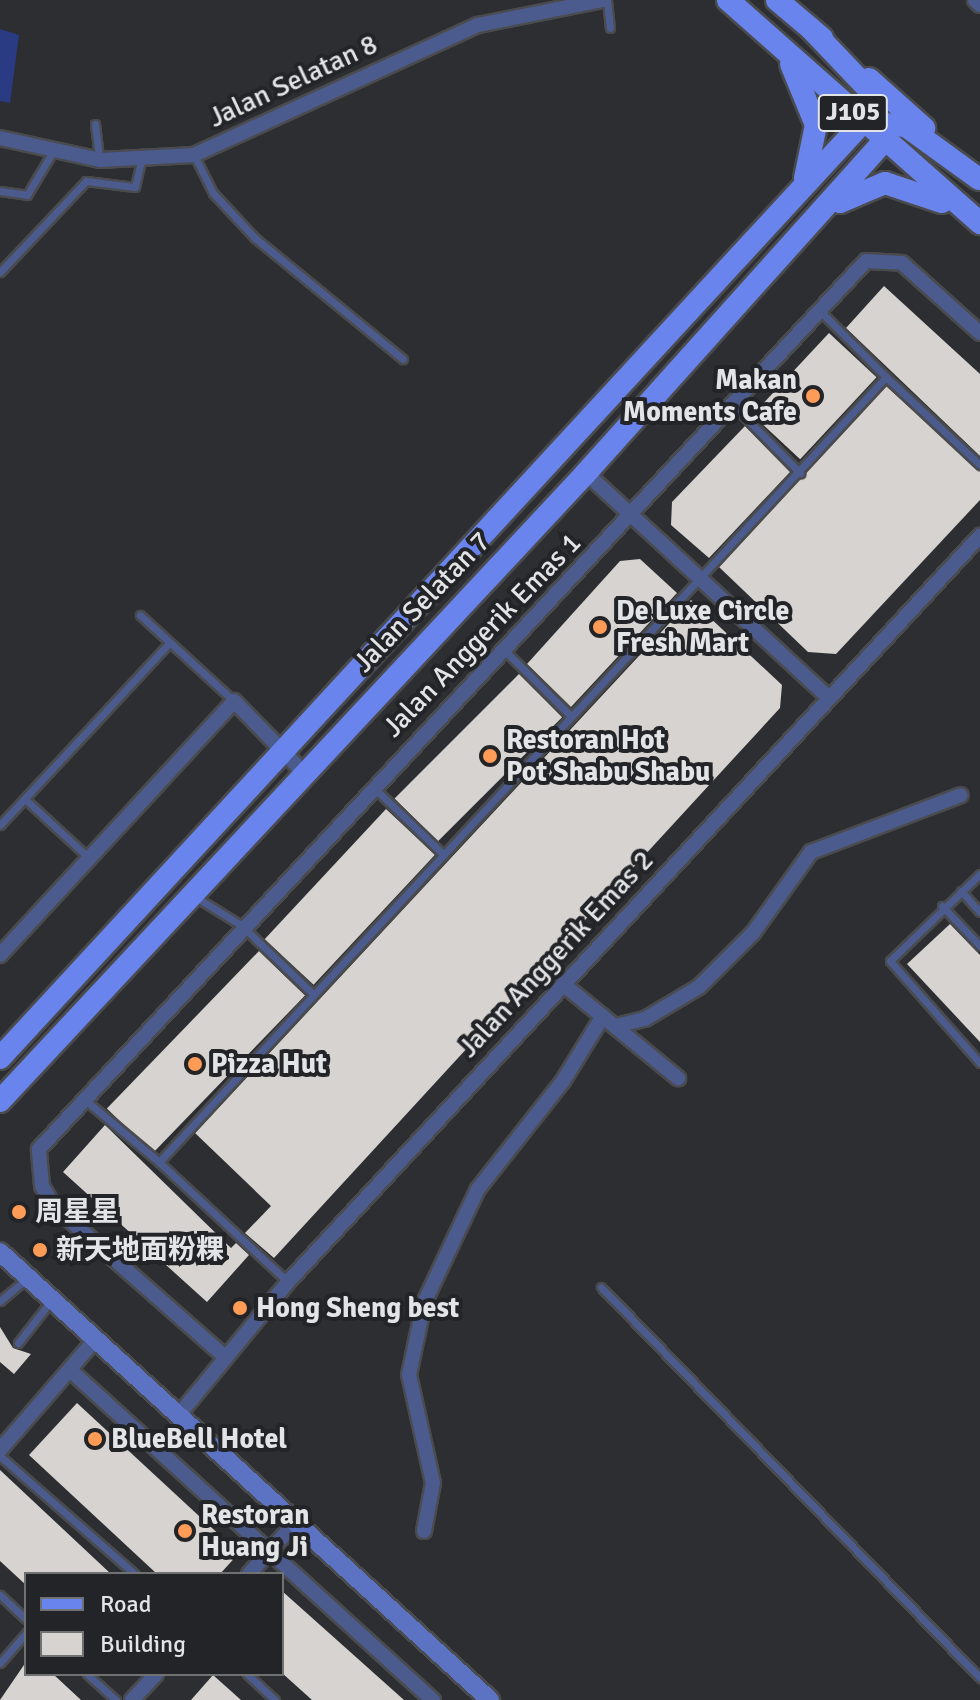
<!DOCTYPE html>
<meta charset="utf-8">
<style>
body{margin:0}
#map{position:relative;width:980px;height:1700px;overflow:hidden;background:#2d2e31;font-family:Signika,"Noto Sans SC",sans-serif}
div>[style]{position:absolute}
.green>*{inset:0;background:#2a3a83}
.building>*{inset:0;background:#d6d3d0;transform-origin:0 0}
.roads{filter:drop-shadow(2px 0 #4a4b4e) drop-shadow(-2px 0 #4a4b4e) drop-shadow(0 2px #4a4b4e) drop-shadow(0 -2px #4a4b4e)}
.lane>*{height:7px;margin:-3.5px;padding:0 3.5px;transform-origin:3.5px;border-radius:3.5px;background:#4c5b8e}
.street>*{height:14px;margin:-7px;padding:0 7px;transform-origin:7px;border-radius:7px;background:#4c5b8e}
.secondary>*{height:18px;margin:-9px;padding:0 9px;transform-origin:9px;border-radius:9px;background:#5c73c3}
.primary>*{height:22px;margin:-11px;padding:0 11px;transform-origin:11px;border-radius:11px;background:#6984ec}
.dots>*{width:22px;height:22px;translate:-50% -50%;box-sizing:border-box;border:4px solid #232427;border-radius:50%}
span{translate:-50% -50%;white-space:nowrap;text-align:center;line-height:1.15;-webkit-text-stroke:8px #232427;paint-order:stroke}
.shield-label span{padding:2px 6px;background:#232427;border:2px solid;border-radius:6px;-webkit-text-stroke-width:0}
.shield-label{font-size:26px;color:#e3e4e6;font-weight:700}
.street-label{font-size:28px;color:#e3e4e6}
.poi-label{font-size:28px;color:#e3e4e6;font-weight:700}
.right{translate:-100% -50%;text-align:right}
.left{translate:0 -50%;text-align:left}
.legend{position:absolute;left:24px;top:1572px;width:260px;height:104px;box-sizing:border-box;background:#232427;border:2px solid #707173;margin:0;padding:10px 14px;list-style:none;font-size:24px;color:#e3e4e6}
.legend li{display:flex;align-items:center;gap:16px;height:40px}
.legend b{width:40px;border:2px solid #707173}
</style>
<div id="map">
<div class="green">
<i style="clip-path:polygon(0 29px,19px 35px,10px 103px,0 101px)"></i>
</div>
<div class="building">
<i style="clip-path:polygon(884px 286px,980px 374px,980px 456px,846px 328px)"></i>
<i style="left:829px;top:333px;width:65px;height:112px;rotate:43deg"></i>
<i style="clip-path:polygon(886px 386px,980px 471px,980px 500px,836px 654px,808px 652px,719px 567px)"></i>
<i style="clip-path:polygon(745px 426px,790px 472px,709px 558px,671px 525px,672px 502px)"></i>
<i style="clip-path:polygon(640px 559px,677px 593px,571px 707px,527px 664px,620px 561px)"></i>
<i style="clip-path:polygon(691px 600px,782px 685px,780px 708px,274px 1258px,245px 1233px,271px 1206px,195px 1133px)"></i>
<i style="left:519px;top:674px;width:61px;height:176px;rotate:45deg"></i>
<i style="left:386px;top:809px;width:67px;height:178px;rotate:43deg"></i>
<i style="clip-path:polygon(950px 924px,980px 955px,980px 1042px,907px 964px)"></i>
<i style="left:259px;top:951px;width:64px;height:219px;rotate:44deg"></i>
<i style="clip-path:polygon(105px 1125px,231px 1248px,236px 1243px,249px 1255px,207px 1302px,63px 1172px)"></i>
<i style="clip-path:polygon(0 1327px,13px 1348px,31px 1354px,14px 1374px,0 1362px)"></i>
<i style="clip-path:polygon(77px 1403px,239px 1553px,220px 1574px,157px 1574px,29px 1455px)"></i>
<i style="clip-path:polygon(0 1470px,111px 1574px,26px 1574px,26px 1585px,0 1561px)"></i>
<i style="clip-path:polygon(282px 1591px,404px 1700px,312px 1700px,282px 1673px)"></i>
<i style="clip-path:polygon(26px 1662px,26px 1674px,53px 1674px,81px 1700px,0 1700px)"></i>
<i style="clip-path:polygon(213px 1675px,241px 1700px,191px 1700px)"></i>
</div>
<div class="roads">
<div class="lane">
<i style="left:607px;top:0;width:28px;rotate:84deg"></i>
<i style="left:95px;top:124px;width:34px;rotate:83deg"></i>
<i style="left:194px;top:155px;width:42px;rotate:63.4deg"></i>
<i style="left:213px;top:193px;width:62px;rotate:47deg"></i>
<i style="left:255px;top:238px;width:191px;rotate:39.3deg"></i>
<i style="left:0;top:191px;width:27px;rotate:8deg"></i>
<i style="left:27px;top:195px;width:49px;rotate:-59.2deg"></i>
<i style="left:0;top:272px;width:125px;rotate:-46.6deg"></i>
<i style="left:86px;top:181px;width:49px;rotate:7deg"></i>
<i style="left:135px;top:187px;width:26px;rotate:-77deg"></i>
<i style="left:819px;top:310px;width:95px;rotate:45deg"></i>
<i style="left:735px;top:407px;width:93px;rotate:45.4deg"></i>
<i style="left:140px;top:615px;width:127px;rotate:42.5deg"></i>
<i style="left:504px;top:650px;width:94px;rotate:44.6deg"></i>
<i style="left:373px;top:787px;width:98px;rotate:43.8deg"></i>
<i style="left:25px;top:799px;width:87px;rotate:42.7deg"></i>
<i style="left:0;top:825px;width:248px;rotate:-47.1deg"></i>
<i style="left:980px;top:874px;width:125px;rotate:136deg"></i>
<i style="left:890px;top:961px;width:136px;rotate:48.6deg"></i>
<i style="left:961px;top:891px;width:28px;rotate:48deg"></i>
<i style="left:194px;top:896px;width:55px;rotate:31.7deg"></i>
<i style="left:241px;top:925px;width:100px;rotate:43.8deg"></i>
<i style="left:942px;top:906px;width:55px;rotate:46.5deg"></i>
<i style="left:84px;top:1099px;width:98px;rotate:40deg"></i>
<i style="left:288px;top:1282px;width:176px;rotate:-137.1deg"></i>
<i style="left:159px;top:1162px;width:1070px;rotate:-47.2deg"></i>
<i style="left:886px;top:377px;width:129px;rotate:43.1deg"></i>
<i style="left:601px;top:1287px;width:545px;rotate:45.89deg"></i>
<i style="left:0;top:1301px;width:34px;rotate:-40deg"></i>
<i style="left:18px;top:1343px;width:52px;rotate:-52deg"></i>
<i style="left:0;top:1456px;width:179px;rotate:41.2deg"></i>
<i style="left:0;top:1595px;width:35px;rotate:43deg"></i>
<i style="left:0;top:1663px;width:40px;rotate:-49deg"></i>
<i style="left:87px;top:1674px;width:39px;rotate:42deg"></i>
<i style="left:247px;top:1674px;width:38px;rotate:43deg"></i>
</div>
<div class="street">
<i style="left:975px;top:0;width:7px;rotate:45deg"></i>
<i style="left:0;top:138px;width:102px;rotate:12.4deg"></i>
<i style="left:100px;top:160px;width:94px;rotate:-3deg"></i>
<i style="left:194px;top:155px;width:312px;rotate:-24.6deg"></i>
<i style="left:478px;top:25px;width:127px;rotate:-11.3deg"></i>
<i style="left:586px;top:473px;width:331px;rotate:42.8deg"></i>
<i style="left:0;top:955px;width:345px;rotate:-47.3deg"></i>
<i style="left:234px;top:701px;width:99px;rotate:45.8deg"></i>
<i style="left:563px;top:984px;width:149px;rotate:39.3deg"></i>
<i style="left:616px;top:1026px;width:30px;rotate:-14deg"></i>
<i style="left:645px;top:1019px;width:63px;rotate:-30.7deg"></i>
<i style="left:699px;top:987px;width:76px;rotate:-45deg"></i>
<i style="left:753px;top:933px;width:100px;rotate:-54.4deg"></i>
<i style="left:811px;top:852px;width:160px;rotate:-20.8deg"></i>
<i style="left:224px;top:1356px;width:228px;rotate:-138.6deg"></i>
<i style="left:53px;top:1205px;width:22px;rotate:-120deg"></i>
<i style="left:42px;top:1186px;width:37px;rotate:-95deg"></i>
<i style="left:39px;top:1149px;width:1213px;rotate:-47.04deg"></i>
<i style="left:866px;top:261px;width:36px;rotate:3deg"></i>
<i style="left:902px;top:263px;width:105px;rotate:41.9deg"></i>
<i style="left:70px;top:1370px;width:491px;rotate:42.3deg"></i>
<i style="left:178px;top:1416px;width:173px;rotate:-50.6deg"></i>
<i style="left:288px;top:1282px;width:1018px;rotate:-47.15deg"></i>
<i style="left:0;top:1450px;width:145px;rotate:-49.2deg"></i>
<i style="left:424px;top:1531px;width:49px;rotate:-79.4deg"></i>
<i style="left:433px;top:1483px;width:111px;rotate:-102.5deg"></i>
<i style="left:409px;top:1375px;width:74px;rotate:-78.2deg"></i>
<i style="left:424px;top:1303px;width:126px;rotate:-64.7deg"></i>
<i style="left:478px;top:1189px;width:137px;rotate:-51.8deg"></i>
<i style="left:563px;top:1081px;width:76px;rotate:-58.4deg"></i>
<i style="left:249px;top:1574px;width:69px;rotate:-48deg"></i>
<i style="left:132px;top:1700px;width:35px;rotate:-47deg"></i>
</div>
<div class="secondary">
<i style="left:0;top:1252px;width:664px;rotate:42.44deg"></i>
</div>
<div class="primary">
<i style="left:728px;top:0;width:337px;rotate:41.5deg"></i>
<i style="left:777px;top:0;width:59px;rotate:40.2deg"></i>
<i style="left:791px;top:64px;width:66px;rotate:67.7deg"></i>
<i style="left:816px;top:125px;width:54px;rotate:101.7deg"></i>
<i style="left:869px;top:79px;width:74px;rotate:41.7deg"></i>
<i style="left:840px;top:202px;width:49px;rotate:-22.9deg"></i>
<i style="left:885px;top:183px;width:60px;rotate:18.4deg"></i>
<i style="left:0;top:1058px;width:1273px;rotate:-47.32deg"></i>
<i style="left:863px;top:122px;width:43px;rotate:5.3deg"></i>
<i style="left:906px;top:126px;width:90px;rotate:36deg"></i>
<i style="left:0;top:1101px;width:859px;rotate:-46.98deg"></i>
<i style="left:586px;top:473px;width:446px;rotate:-48.1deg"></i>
<i style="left:884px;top:141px;width:49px;rotate:-104deg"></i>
<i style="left:872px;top:93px;width:88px;rotate:-133.6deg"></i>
</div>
</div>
<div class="dots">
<i style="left:813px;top:396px;background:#fe9c57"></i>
<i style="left:600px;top:627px;background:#fe9c57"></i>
<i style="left:490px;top:756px;background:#fe9c57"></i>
<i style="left:195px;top:1064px;background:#fe9c57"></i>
<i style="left:19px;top:1212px;background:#fe9c57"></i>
<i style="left:40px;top:1250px;background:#fe9c57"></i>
<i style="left:240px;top:1308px;background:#fe9c57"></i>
<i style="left:95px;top:1439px;background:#fe9c57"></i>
<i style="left:185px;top:1531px;background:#fe9c57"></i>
</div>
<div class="shield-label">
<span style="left:853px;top:113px">J105</span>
</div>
<div class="street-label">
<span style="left:293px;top:81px;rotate:-25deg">Jalan Selatan 8</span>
<span style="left:422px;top:602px;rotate:-46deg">Jalan Selatan 7</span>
<span style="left:482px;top:635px;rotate:-46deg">Jalan Anggerik Emas 1</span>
<span style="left:556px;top:954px;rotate:-47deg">Jalan Anggerik Emas 2</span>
</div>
<div class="poi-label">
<span class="right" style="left:797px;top:396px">Makan<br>Moments Cafe</span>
<span class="left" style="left:616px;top:627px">De Luxe Circle<br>Fresh Mart</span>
<span class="left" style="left:506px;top:756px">Restoran Hot<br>Pot Shabu Shabu</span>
<span class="left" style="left:211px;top:1064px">Pizza Hut</span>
<span class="left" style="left:35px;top:1212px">周星星</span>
<span class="left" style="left:56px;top:1250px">新天地面粉粿</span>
<span class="left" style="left:256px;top:1308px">Hong Sheng best</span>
<span class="left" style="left:111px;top:1439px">BlueBell Hotel</span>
<span class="left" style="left:201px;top:1531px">Restoran<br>Huang Ji</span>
</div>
<ul class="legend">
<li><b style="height:10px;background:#6984ec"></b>Road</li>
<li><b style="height:22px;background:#d6d3d0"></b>Building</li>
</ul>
</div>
